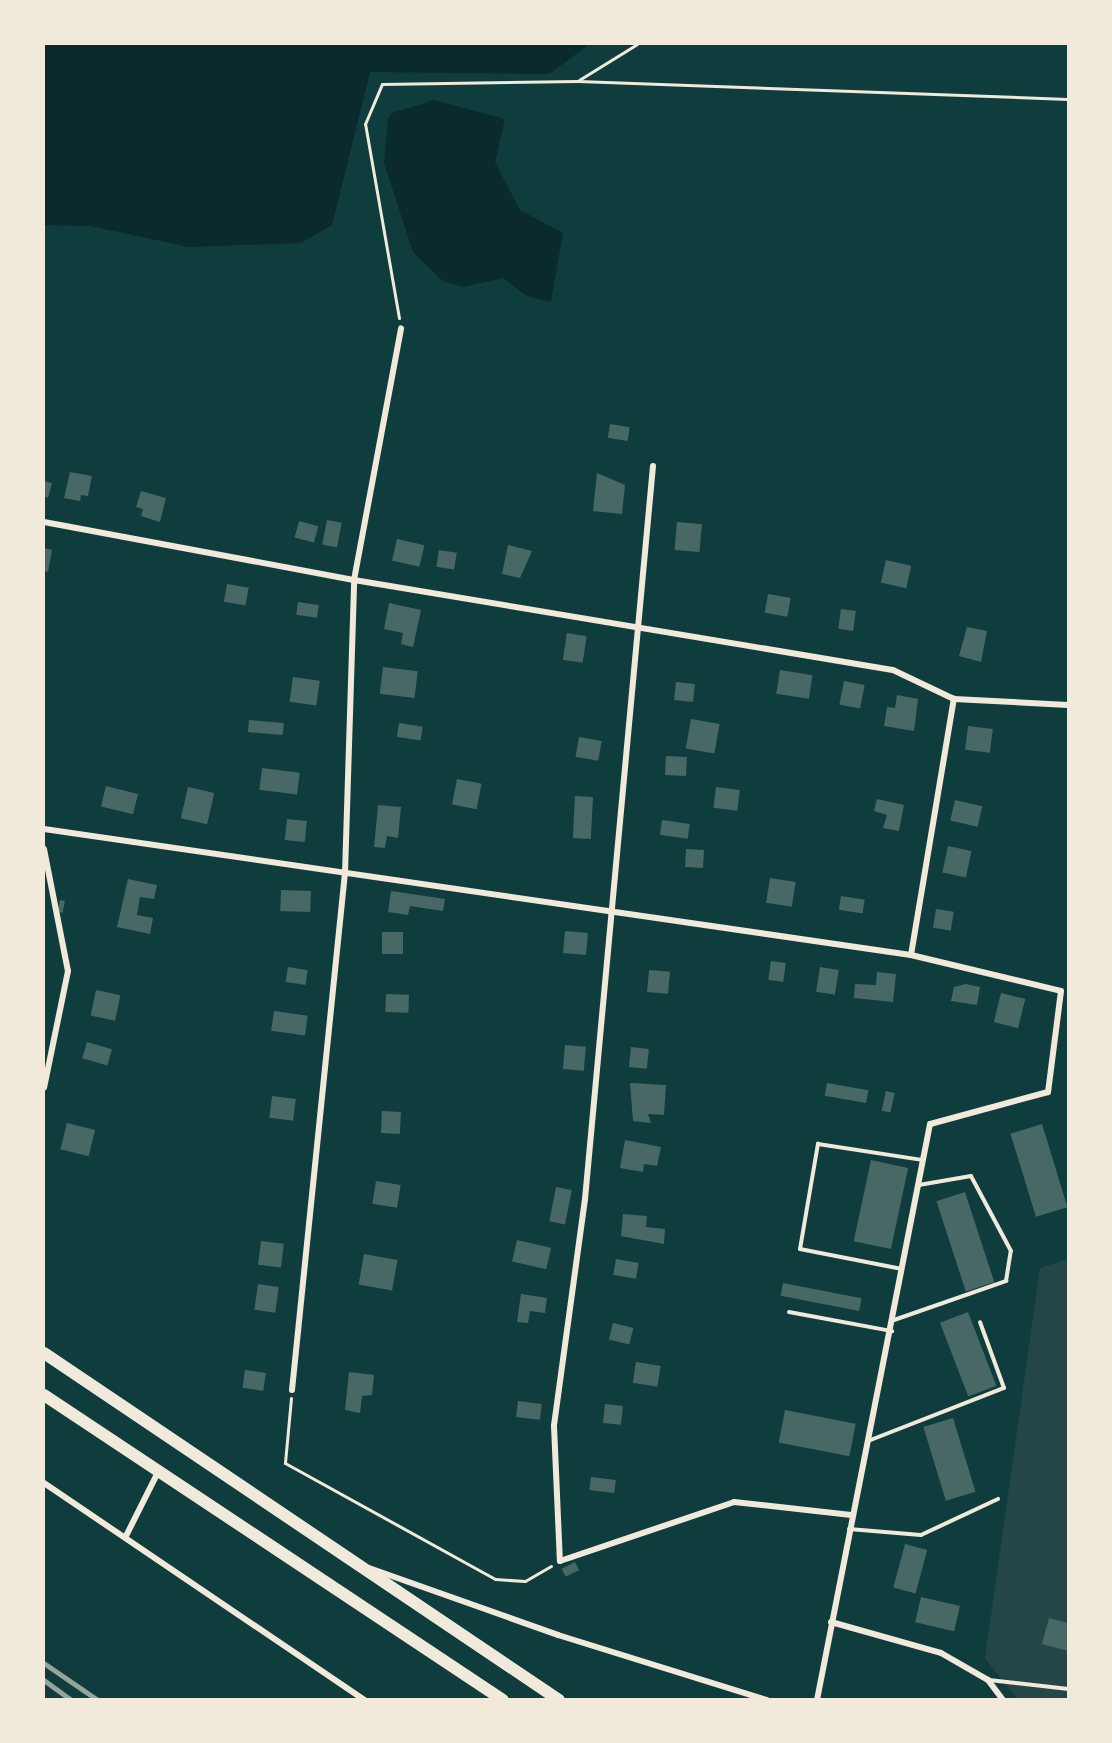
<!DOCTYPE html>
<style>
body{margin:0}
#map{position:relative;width:1112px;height:1743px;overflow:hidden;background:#0f3d3e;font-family:Rubik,sans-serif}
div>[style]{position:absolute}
.green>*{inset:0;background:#244646}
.water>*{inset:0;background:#0a2a2b}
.building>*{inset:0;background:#486865;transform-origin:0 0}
.path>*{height:3px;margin:-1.5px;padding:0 1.5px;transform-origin:1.5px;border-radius:1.5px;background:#f1e9da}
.service>*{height:4px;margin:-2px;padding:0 2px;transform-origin:2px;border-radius:2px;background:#f1e9da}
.minor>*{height:6px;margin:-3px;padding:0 3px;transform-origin:3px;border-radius:3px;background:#f1e9da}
.primary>*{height:12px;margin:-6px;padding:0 6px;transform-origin:6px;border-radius:6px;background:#f1e9da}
.rail>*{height:4.5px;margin:-2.25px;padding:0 2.25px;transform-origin:2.25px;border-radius:2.25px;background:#97a49c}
span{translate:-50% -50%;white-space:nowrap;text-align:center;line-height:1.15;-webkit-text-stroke:5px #f1e9da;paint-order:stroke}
.frame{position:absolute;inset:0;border:45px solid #f1e9da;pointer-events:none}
</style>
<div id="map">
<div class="green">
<i style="clip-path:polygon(1068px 1259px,1068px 1699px,1017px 1699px,985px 1658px,1040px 1268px)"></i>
</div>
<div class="water">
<i style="clip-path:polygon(44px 44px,590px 44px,549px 74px,370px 72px,332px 225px,301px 243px,189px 247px,90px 226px,44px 225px)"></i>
<i style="clip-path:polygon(434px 100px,505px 119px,495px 162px,520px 210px,563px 233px,551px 302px,527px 296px,503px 278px,463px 287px,444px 282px,413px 252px,384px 163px,388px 119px,392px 113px)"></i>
</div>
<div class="building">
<i style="left:610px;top:424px;width:20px;height:14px;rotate:9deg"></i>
<i style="clip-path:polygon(70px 472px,92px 476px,88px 496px,81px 495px,80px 501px,64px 498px)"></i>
<i style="clip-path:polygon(597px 473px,625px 485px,622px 514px,593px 511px)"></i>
<i style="clip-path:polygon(44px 481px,52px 483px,48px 498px,44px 496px)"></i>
<i style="clip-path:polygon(141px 491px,166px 498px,160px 522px,141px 516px,143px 509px,136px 507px)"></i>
<i style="left:327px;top:520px;width:15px;height:25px;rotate:11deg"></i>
<i style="left:299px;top:521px;width:20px;height:17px;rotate:15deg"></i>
<i style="left:677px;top:522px;width:25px;height:28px;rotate:5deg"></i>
<i style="left:397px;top:539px;width:28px;height:22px;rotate:13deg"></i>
<i style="clip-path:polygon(508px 545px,532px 551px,520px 578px,502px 574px)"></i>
<i style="clip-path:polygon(44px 548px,52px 550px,48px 572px,44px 571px)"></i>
<i style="left:439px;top:550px;width:18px;height:17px;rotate:9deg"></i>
<i style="left:886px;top:560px;width:26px;height:23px;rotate:13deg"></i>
<i style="left:227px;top:584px;width:22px;height:18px;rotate:10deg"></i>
<i style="left:768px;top:594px;width:23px;height:19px;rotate:10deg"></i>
<i style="left:298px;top:602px;width:21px;height:13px;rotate:8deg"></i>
<i style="clip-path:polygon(389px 603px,421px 610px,413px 647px,401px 644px,403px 633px,384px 629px)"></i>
<i style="left:841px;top:609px;width:15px;height:20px;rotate:8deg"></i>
<i style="clip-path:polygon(967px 627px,987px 631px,981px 662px,959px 656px)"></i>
<i style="left:567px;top:633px;width:20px;height:27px;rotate:9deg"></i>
<i style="left:383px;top:667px;width:35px;height:27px;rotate:7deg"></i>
<i style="left:780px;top:670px;width:33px;height:24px;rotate:9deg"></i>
<i style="left:293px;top:677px;width:27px;height:25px;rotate:8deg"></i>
<i style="left:844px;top:681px;width:21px;height:24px;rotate:11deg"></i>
<i style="left:676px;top:682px;width:19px;height:18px;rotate:6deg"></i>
<i style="clip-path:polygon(897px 695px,918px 699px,914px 731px,884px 726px,887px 707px,895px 708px)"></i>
<i style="left:691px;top:719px;width:29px;height:30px;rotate:10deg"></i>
<i style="left:249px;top:720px;width:35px;height:12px;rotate:5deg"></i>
<i style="left:399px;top:723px;width:24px;height:14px;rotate:9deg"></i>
<i style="left:968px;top:726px;width:25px;height:24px;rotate:7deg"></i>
<i style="left:579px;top:737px;width:23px;height:20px;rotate:10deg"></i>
<i style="left:666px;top:756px;width:21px;height:19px;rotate:3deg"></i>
<i style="left:262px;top:768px;width:38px;height:22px;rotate:7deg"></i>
<i style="left:457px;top:779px;width:25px;height:26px;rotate:11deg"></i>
<i style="left:106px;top:786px;width:33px;height:21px;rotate:14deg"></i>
<i style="left:188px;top:787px;width:27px;height:32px;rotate:13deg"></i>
<i style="left:716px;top:787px;width:24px;height:21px;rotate:7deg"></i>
<i style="left:575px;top:796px;width:18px;height:42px;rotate:3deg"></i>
<i style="clip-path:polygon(877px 799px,904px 805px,899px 831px,883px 828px,887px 815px,874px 811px)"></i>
<i style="left:955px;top:800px;width:28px;height:21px;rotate:13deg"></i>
<i style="clip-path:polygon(378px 805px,401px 807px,398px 838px,387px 836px,385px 848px,374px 847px)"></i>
<i style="left:287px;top:819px;width:20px;height:21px;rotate:6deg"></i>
<i style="left:662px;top:820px;width:28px;height:15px;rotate:8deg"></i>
<i style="left:948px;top:846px;width:24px;height:27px;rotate:12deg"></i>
<i style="left:686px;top:849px;width:18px;height:18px;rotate:3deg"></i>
<i style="left:770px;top:878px;width:26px;height:25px;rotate:9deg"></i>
<i style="clip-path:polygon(128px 879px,157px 885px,154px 899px,140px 897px,137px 915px,153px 918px,150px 934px,117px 927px)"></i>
<i style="left:281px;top:890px;width:30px;height:21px;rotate:2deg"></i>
<i style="clip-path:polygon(391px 891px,445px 899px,443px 911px,410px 906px,408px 915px,388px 912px)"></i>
<i style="left:841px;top:896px;width:24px;height:14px;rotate:9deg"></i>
<i style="left:60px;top:900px;width:5px;height:12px;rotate:11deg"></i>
<i style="left:936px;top:909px;width:18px;height:19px;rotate:9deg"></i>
<i style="left:565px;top:931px;width:23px;height:22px;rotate:5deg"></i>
<i style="left:382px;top:932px;width:21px;height:22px"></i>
<i style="left:771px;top:961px;width:15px;height:19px;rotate:8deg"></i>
<i style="left:288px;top:967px;width:20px;height:15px;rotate:9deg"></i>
<i style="left:820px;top:967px;width:19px;height:25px;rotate:9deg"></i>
<i style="left:649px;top:970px;width:21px;height:22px;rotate:5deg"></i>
<i style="clip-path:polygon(877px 972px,896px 974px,893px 1002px,854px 998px,855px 984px,876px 985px)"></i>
<i style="clip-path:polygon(966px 984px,980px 987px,977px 1005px,951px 1001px,954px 987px)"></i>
<i style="left:96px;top:990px;width:25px;height:26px;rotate:12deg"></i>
<i style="left:1001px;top:993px;width:25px;height:30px;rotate:14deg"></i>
<i style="left:386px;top:994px;width:23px;height:18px;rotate:2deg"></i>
<i style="left:274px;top:1011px;width:34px;height:20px;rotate:8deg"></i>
<i style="left:87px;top:1042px;width:26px;height:17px;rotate:16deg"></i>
<i style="left:565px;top:1045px;width:21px;height:24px;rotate:5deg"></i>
<i style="left:631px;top:1047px;width:18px;height:20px;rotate:6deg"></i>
<i style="clip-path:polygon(630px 1083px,666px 1085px,664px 1115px,648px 1114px,651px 1123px,633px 1121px)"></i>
<i style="left:827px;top:1083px;width:42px;height:13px;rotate:10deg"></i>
<i style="left:886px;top:1091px;width:9px;height:20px;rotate:13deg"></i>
<i style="left:272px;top:1096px;width:24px;height:22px;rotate:7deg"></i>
<i style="left:382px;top:1111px;width:19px;height:22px;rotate:3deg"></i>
<i style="left:67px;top:1123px;width:29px;height:27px;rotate:14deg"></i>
<i style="left:1042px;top:1124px;width:87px;height:33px;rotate:73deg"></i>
<i style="clip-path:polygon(625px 1140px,661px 1147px,657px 1166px,644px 1164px,643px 1172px,620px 1168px)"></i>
<i style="left:871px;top:1160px;width:38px;height:83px;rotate:12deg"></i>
<i style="left:376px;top:1181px;width:25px;height:23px;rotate:9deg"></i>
<i style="left:556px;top:1187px;width:16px;height:35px;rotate:11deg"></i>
<i style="left:965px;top:1192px;width:95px;height:30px;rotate:72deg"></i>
<i style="clip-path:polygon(623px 1214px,647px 1216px,646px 1227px,665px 1229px,664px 1244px,621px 1236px)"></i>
<i style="left:517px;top:1240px;width:35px;height:22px;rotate:13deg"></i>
<i style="left:261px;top:1241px;width:23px;height:24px;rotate:7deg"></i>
<i style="left:364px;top:1254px;width:34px;height:31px;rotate:10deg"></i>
<i style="left:616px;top:1259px;width:23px;height:16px;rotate:10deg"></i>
<i style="left:783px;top:1283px;width:80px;height:13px;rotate:11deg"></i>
<i style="left:258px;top:1284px;width:21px;height:26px;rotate:8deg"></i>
<i style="clip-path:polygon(521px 1294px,547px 1298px,545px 1313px,530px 1311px,528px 1323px,517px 1322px)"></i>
<i style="left:968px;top:1312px;width:79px;height:30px;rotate:69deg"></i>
<i style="left:613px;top:1323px;width:21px;height:17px;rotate:14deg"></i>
<i style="left:636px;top:1362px;width:25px;height:21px;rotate:9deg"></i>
<i style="left:245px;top:1370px;width:21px;height:18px;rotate:8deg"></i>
<i style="clip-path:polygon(349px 1372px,374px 1375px,372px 1395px,362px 1396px,360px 1413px,345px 1410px)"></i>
<i style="left:518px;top:1401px;width:24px;height:16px;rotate:7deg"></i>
<i style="left:605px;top:1404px;width:18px;height:19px;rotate:6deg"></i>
<i style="left:785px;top:1410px;width:72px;height:33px;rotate:11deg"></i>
<i style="left:953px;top:1418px;width:77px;height:31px;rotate:73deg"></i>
<i style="left:591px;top:1477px;width:25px;height:13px;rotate:7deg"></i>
<i style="left:905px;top:1544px;width:23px;height:45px;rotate:15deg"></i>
<i style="left:575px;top:1562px;width:9px;height:15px;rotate:63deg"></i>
<i style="left:921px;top:1597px;width:40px;height:26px;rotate:13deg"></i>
<i style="clip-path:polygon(1049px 1618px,1068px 1623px,1068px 1651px,1042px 1644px)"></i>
</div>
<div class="path">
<i style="left:579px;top:80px;width:68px;rotate:-31.8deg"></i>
<i style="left:399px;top:318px;width:197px;rotate:-99.9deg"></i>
<i style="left:365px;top:124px;width:43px;rotate:-67deg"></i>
<i style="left:382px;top:84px;width:196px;rotate:-0.9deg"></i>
<i style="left:578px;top:81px;width:490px;rotate:2.1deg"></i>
<i style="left:291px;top:1398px;width:65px;rotate:95.3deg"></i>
<i style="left:285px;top:1463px;width:240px;rotate:28.9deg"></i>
<i style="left:495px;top:1579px;width:30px;rotate:4deg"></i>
<i style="left:525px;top:1581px;width:30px;rotate:-30deg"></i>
</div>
<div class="service">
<i style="left:902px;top:1269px;width:104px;rotate:-168.9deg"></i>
<i style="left:800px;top:1249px;width:107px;rotate:-80.3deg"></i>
<i style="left:818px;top:1144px;width:105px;rotate:8.7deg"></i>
<i style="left:789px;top:1312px;width:105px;rotate:10.5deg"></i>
<i style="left:894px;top:1320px;width:119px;rotate:-19.2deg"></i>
<i style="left:1006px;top:1281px;width:30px;rotate:-81deg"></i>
<i style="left:1011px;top:1251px;width:85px;rotate:-118.1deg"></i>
<i style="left:971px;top:1176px;width:53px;rotate:170.2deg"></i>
<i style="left:868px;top:1441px;width:146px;rotate:-21.3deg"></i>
<i style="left:1004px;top:1388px;width:70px;rotate:-110deg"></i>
<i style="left:849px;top:1529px;width:72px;rotate:4.8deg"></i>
<i style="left:921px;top:1535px;width:85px;rotate:-25.1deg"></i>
<i style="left:989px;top:1680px;width:80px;rotate:6.5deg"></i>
</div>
<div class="minor">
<i style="left:653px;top:466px;width:736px;rotate:95.3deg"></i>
<i style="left:585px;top:1199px;width:229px;rotate:97.8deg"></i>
<i style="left:554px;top:1426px;width:135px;rotate:87.5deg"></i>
<i style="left:560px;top:1561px;width:184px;rotate:-18.7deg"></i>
<i style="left:734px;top:1502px;width:118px;rotate:6.3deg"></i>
<i style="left:44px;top:522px;width:315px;rotate:10.6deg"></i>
<i style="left:354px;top:580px;width:546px;rotate:9.48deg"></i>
<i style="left:893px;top:670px;width:68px;rotate:25.4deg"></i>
<i style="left:954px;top:699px;width:114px;rotate:3deg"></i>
<i style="left:44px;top:829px;width:876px;rotate:8.27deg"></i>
<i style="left:911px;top:955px;width:154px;rotate:13.5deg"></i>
<i style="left:1061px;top:991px;width:102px;rotate:97.3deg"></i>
<i style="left:1048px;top:1092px;width:122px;rotate:164.8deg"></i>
<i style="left:930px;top:1124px;width:587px;rotate:101.1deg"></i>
<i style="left:44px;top:849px;width:124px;rotate:78.9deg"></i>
<i style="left:68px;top:971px;width:119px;rotate:101.6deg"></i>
<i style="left:911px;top:955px;width:260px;rotate:-80.5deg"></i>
<i style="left:292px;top:1390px;width:520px;rotate:-84.15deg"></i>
<i style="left:345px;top:873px;width:293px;rotate:-88.2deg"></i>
<i style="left:354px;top:580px;width:256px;rotate:-79.4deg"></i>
<i style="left:44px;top:1483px;width:387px;rotate:34.1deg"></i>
<i style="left:126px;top:1536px;width:74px;rotate:-63.4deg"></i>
<i style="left:369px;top:1568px;width:201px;rotate:19.5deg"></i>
<i style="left:558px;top:1635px;width:219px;rotate:17.3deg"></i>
<i style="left:831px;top:1622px;width:114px;rotate:15.7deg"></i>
<i style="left:941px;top:1653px;width:54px;rotate:29.9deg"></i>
<i style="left:988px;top:1680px;width:25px;rotate:53deg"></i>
</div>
<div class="primary">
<i style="left:44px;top:1353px;width:621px;rotate:33.97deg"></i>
<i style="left:44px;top:1395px;width:551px;rotate:33.6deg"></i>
</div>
<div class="rail">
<i style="left:44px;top:1663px;width:65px;rotate:34.4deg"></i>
<i style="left:44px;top:1680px;width:34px;rotate:36deg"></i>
</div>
<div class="frame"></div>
</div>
